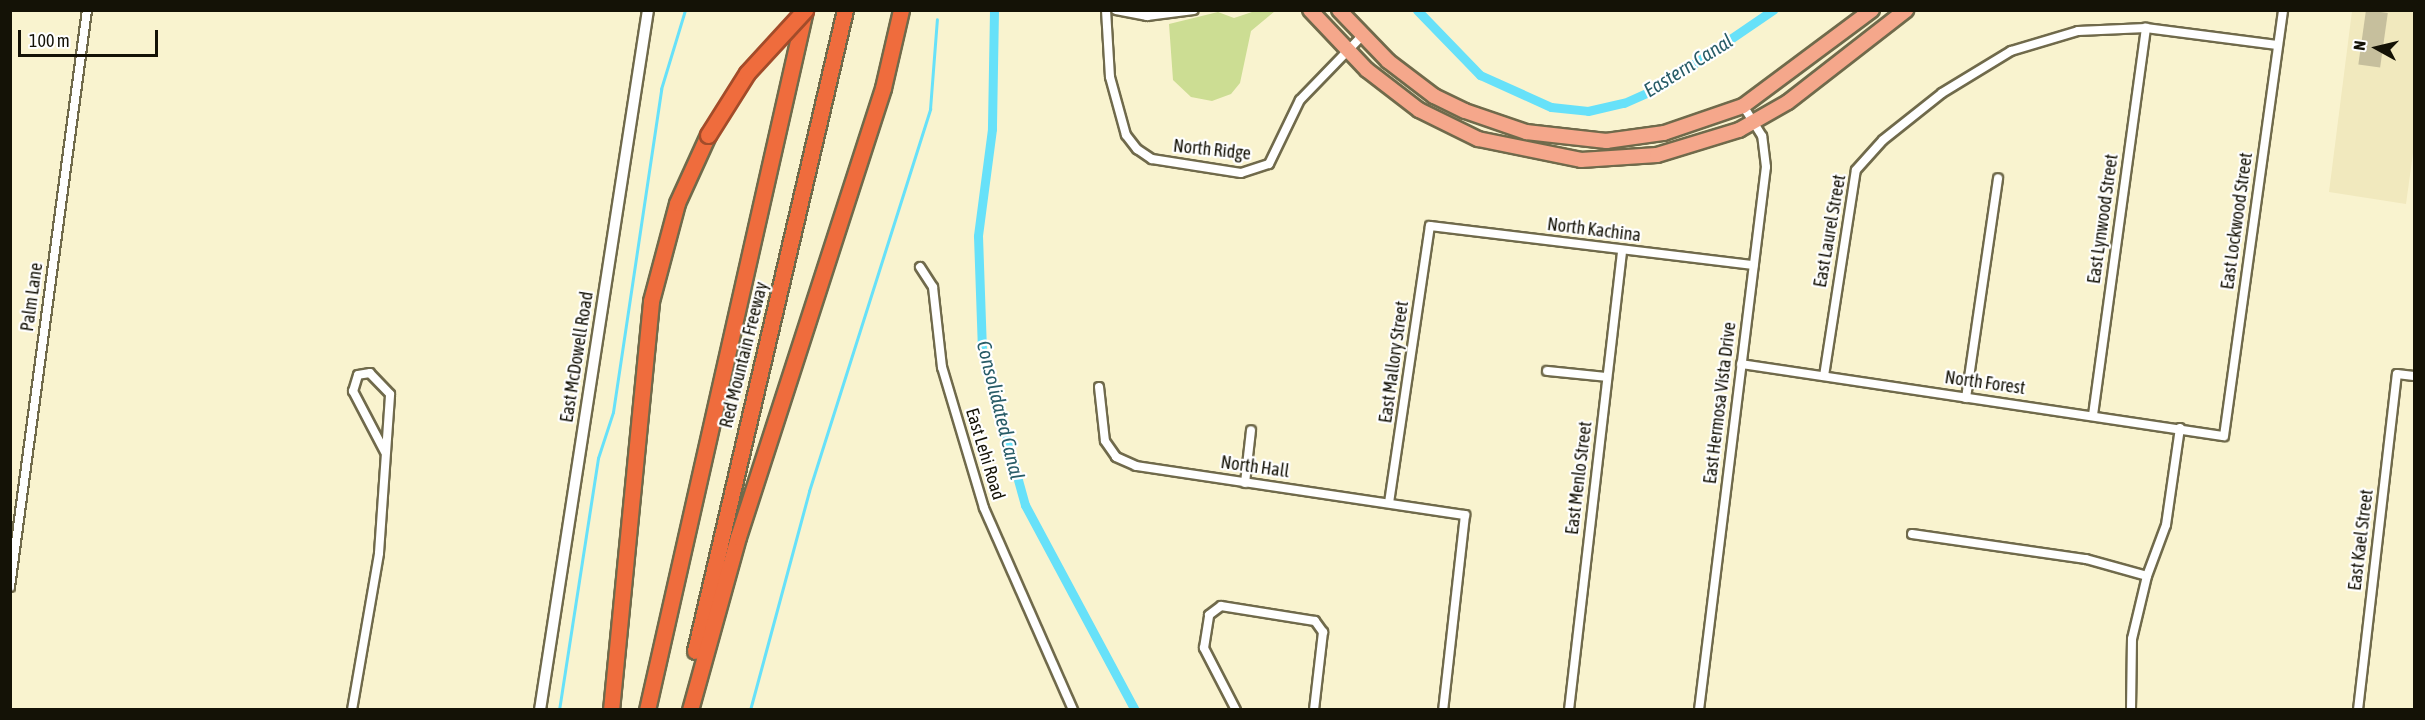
<!DOCTYPE html>
<style>
body{margin:0}
#map{position:relative;width:2425px;height:720px;overflow:hidden;background:#f9f3cf;font-family:"Asap Condensed",sans-serif}
div>[style]{position:absolute}
.built>*{inset:0;background:#f1e9be}
.green>*{inset:0;background:#ccdd93}
.stream>*{height:3px;margin:-1.5px;padding:0 1.5px;transform-origin:1.5px;border-radius:1.5px;background:#67e1f9}
.canal>*{height:9px;margin:-4.5px;padding:0 4.5px;transform-origin:4.5px;border-radius:4.5px;background:#67e1f9}
.building>*{inset:0;background:#c6bf9d;transform-origin:0 0}
.roads{filter:drop-shadow(2px 0 #706a4b) drop-shadow(-2px 0 #706a4b) drop-shadow(0 2px #706a4b) drop-shadow(0 -2px #706a4b)}
.minor>*{height:8px;margin:-4px;padding:0 4px;transform-origin:4px;border-radius:4px;background:#fff}
.tertiary>*{height:10px;margin:-5px;padding:0 5px;transform-origin:5px;border-radius:5px;background:#fff}
.primary>*{height:14px;margin:-7px;padding:0 7px;transform-origin:7px;border-radius:7px;background:#f5a78b}
.motorway>*{height:15px;margin:-7.5px;padding:0 7.5px;transform-origin:7.5px;border-radius:7.5px;background:#ef6c3d}
.bridges{filter:drop-shadow(2px 0 #a24c2a) drop-shadow(-2px 0 #a24c2a) drop-shadow(0 2px #a24c2a) drop-shadow(0 -2px #a24c2a)}
.motorway-bridge>*{height:15px;margin:-7.5px;padding:0 7.5px;transform-origin:7.5px;border-radius:7.5px;background:#ef6c3d}
span{translate:-50% -50%;white-space:nowrap;text-align:center;line-height:1.15;-webkit-text-stroke:4.5px #fff;paint-order:stroke}
.street-label{font-size:18px;color:#141206}
.water-label{font-size:20px;color:#285c67;font-style:italic}
.frame{position:absolute;inset:0;border:12px solid #141206;pointer-events:none}
.north{position:absolute;left:2347px;top:18px;width:60px;height:60px;-webkit-text-stroke:4px #fff;paint-order:stroke;rotate:278deg;font-size:16px;font-weight:700;line-height:24px;text-align:center;color:#141206}
.north::after{content:'';display:block;margin:auto;width:21px;height:27px;background:#141206;clip-path:polygon(50% 0,100% 100%,50% 72%,0 100%)}
.scale{position:absolute;left:18px;top:30px;width:140px;height:27px;box-sizing:border-box;border:3px solid #141206;border-top:0;padding-left:8px;font-size:18px;line-height:21px;white-space:nowrap;color:#141206;-webkit-text-stroke:4px #fff;paint-order:stroke}
</style>
<div id="map">
<div class="built">
<i style="clip-path:polygon(2352px 11px,2414px 11px,2414px 146px,2406px 204px,2329px 192px)"></i>
</div>
<div class="green">
<i style="clip-path:polygon(1255px 11px,1275px 11px,1251px 31px,1240px 83px,1231px 94px,1212px 101px,1191px 97px,1173px 80px,1169px 24px,1218px 12px,1234px 18px)"></i>
</div>
<div class="stream">
<i style="left:559px;top:710px;width:255px;rotate:-81.2deg"></i>
<i style="left:598px;top:458px;width:48px;rotate:-71.9deg"></i>
<i style="left:613px;top:412px;width:327px;rotate:-81.5deg"></i>
<i style="left:661px;top:89px;width:83px;rotate:-73.1deg"></i>
<i style="left:750px;top:710px;width:227px;rotate:-74.9deg"></i>
<i style="left:809px;top:491px;width:401px;rotate:-72.4deg"></i>
<i style="left:930px;top:109px;width:90px;rotate:-85.6deg"></i>
</div>
<div class="canal">
<i style="left:994px;top:10px;width:119px;rotate:91deg"></i>
<i style="left:992px;top:129px;width:108px;rotate:97.5deg"></i>
<i style="left:978px;top:236px;width:114px;rotate:88deg"></i>
<i style="left:982px;top:350px;width:161px;rotate:74.5deg"></i>
<i style="left:1025px;top:505px;width:233px;rotate:61.8deg"></i>
<i style="left:1417px;top:10px;width:91px;rotate:45.9deg"></i>
<i style="left:1480px;top:75px;width:78px;rotate:24.3deg"></i>
<i style="left:1551px;top:107px;width:37px;rotate:6deg"></i>
<i style="left:1588px;top:111px;width:37px;rotate:-13deg"></i>
<i style="left:1624px;top:103px;width:39px;rotate:-24deg"></i>
<i style="left:1660px;top:87px;width:137px;rotate:-34.3deg"></i>
</div>
<div class="building">
<i style="left:2366px;top:10px;width:22px;height:55px;rotate:8deg"></i>
</div>
<div class="roads">
<div class="minor">
<i style="left:1106px;top:10px;width:67px;rotate:86.6deg"></i>
<i style="left:1110px;top:77px;width:60px;rotate:74.6deg"></i>
<i style="left:1126px;top:135px;width:18px;rotate:52deg"></i>
<i style="left:1137px;top:149px;width:18px;rotate:34deg"></i>
<i style="left:1152px;top:159px;width:90px;rotate:8.9deg"></i>
<i style="left:1241px;top:173px;width:29px;rotate:-18deg"></i>
<i style="left:1269px;top:164px;width:71px;rotate:-64.2deg"></i>
<i style="left:1300px;top:100px;width:89px;rotate:-45.9deg"></i>
<i style="left:1116px;top:10px;width:32px;rotate:11deg"></i>
<i style="left:1147px;top:16px;width:47px;rotate:-7.3deg"></i>
<i style="left:920px;top:267px;width:24px;rotate:57deg"></i>
<i style="left:933px;top:287px;width:81px;rotate:83.6deg"></i>
<i style="left:942px;top:367px;width:147px;rotate:73.4deg"></i>
<i style="left:984px;top:508px;width:221px;rotate:66.2deg"></i>
<i style="left:1741px;top:364px;width:488px;rotate:8.5deg"></i>
<i style="left:2224px;top:436px;width:430px;rotate:-82.1deg"></i>
<i style="left:1547px;top:371px;width:60px;rotate:5.7deg"></i>
<i style="left:1824px;top:376px;width:208px;rotate:-81.2deg"></i>
<i style="left:1856px;top:170px;width:40px;rotate:-48deg"></i>
<i style="left:1883px;top:140px;width:75px;rotate:-38.5deg"></i>
<i style="left:1942px;top:93px;width:81px;rotate:-31.3deg"></i>
<i style="left:2011px;top:51px;width:70px;rotate:-16.6deg"></i>
<i style="left:2078px;top:31px;width:68px;rotate:-2.5deg"></i>
<i style="left:2146px;top:28px;width:132px;rotate:7.4deg"></i>
<i style="left:1099px;top:387px;width:54px;rotate:83.7deg"></i>
<i style="left:1105px;top:441px;width:19px;rotate:55deg"></i>
<i style="left:1116px;top:457px;width:22px;rotate:24deg"></i>
<i style="left:1136px;top:466px;width:333px;rotate:8.5deg"></i>
<i style="left:1465px;top:515px;width:196px;rotate:96.4deg"></i>
<i style="left:1966px;top:398px;width:222px;rotate:-81.7deg"></i>
<i style="left:2093px;top:415px;width:391px;rotate:-82.2deg"></i>
<i style="left:1245px;top:483px;width:53px;rotate:-83.5deg"></i>
<i style="left:1389px;top:503px;width:280px;rotate:-81.6deg"></i>
<i style="left:1430px;top:226px;width:326px;rotate:6.9deg"></i>
<i style="left:1912px;top:534px;width:176px;rotate:8.2deg"></i>
<i style="left:2086px;top:559px;width:63px;rotate:15.6deg"></i>
<i style="left:10px;top:587px;width:582px;rotate:-82.4deg"></i>
<i style="left:352px;top:710px;width:159px;rotate:-80.2deg"></i>
<i style="left:379px;top:553px;width:159px;rotate:-86deg"></i>
<i style="left:390px;top:394px;width:29px;rotate:-134deg"></i>
<i style="left:370px;top:373px;width:12px;rotate:171deg"></i>
<i style="left:358px;top:375px;width:17px;rotate:107deg"></i>
<i style="left:353px;top:391px;width:69px;rotate:62.3deg"></i>
<i style="left:1236px;top:710px;width:70px;rotate:-117.3deg"></i>
<i style="left:1204px;top:648px;width:33px;rotate:-81deg"></i>
<i style="left:1209px;top:615px;width:15px;rotate:-37deg"></i>
<i style="left:1221px;top:606px;width:95px;rotate:9.1deg"></i>
<i style="left:1315px;top:621px;width:14px;rotate:54deg"></i>
<i style="left:1323px;top:632px;width:79px;rotate:96.6deg"></i>
<i style="left:1569px;top:710px;width:462px;rotate:-83.4deg"></i>
<i style="left:1699px;top:710px;width:547px;rotate:-82.97deg"></i>
<i style="left:1766px;top:167px;width:31px;rotate:-97deg"></i>
<i style="left:1762px;top:136px;width:36px;rotate:-122deg"></i>
<i style="left:2131px;top:710px;width:71px;rotate:-89.2deg"></i>
<i style="left:2132px;top:639px;width:65px;rotate:-76.6deg"></i>
<i style="left:2147px;top:576px;width:54px;rotate:-69.6deg"></i>
<i style="left:2166px;top:525px;width:98px;rotate:-81.8deg"></i>
<i style="left:2358px;top:710px;width:338px;rotate:-83.4deg"></i>
<i style="left:2397px;top:374px;width:17px;rotate:7deg"></i>
</div>
<div class="tertiary">
<i style="left:540px;top:710px;width:708px;rotate:-81.23deg"></i>
</div>
<div class="primary">
<i style="left:1310px;top:10px;width:83px;rotate:46.5deg"></i>
<i style="left:1367px;top:70px;width:66px;rotate:37.6deg"></i>
<i style="left:1419px;top:110px;width:66px;rotate:26.2deg"></i>
<i style="left:1478px;top:139px;width:105px;rotate:11.5deg"></i>
<i style="left:1581px;top:160px;width:76px;rotate:-3.8deg"></i>
<i style="left:1657px;top:155px;width:86px;rotate:-17deg"></i>
<i style="left:1739px;top:130px;width:56px;rotate:-29.7deg"></i>
<i style="left:1788px;top:102px;width:150px;rotate:-37.9deg"></i>
<i style="left:1339px;top:10px;width:71px;rotate:46.1deg"></i>
<i style="left:1388px;top:61px;width:58px;rotate:37.3deg"></i>
<i style="left:1434px;top:96px;width:34px;rotate:26deg"></i>
<i style="left:1465px;top:111px;width:65px;rotate:19deg"></i>
<i style="left:1526px;top:132px;width:81px;rotate:6.4deg"></i>
<i style="left:1606px;top:141px;width:59px;rotate:-7.9deg"></i>
<i style="left:1664px;top:133px;width:83px;rotate:-18.9deg"></i>
<i style="left:1743px;top:106px;width:161px;rotate:-36.7deg"></i>
</div>
<div class="motorway">
<i style="left:695px;top:651px;width:658px;rotate:-76.83deg"></i>
<i style="left:611px;top:710px;width:411px;rotate:-84.4deg"></i>
<i style="left:651px;top:301px;width:101px;rotate:-75.1deg"></i>
<i style="left:677px;top:203px;width:75px;rotate:-65.5deg"></i>
<i style="left:647px;top:710px;width:718px;rotate:-77.28deg"></i>
<i style="left:690px;top:710px;width:180px;rotate:-74.5deg"></i>
<i style="left:738px;top:537px;width:472px;rotate:-72.1deg"></i>
<i style="left:883px;top:88px;width:80px;rotate:-77deg"></i>
</div>
</div>
<div class="bridges">
<div class="motorway-bridge">
<i style="left:708px;top:135px;width:73px;rotate:-57.8deg"></i>
<i style="left:747px;top:73px;width:86px;rotate:-47.4deg"></i>
</div>
</div>
<div class="street-label">
<span style="left:1212px;top:150px;rotate:6deg">North Ridge</span>
<span style="left:2103px;top:219px;rotate:-82deg">East Lynwood Street</span>
<span style="left:2237px;top:221px;rotate:-82deg">East Lockwood Street</span>
<span style="left:1594px;top:230px;rotate:7deg">North Kachina</span>
<span style="left:1830px;top:231px;rotate:-80deg">East Laurel Street</span>
<span style="left:32px;top:297px;rotate:-82deg">Palm Lane</span>
<span style="left:744px;top:355px;rotate:-76deg">Red Mountain Freeway</span>
<span style="left:577px;top:357px;rotate:-81deg">East McDowell Road</span>
<span style="left:1394px;top:362px;rotate:-82deg">East Mallory Street</span>
<span style="left:1985px;top:383px;rotate:8deg">North Forest</span>
<span style="left:1720px;top:403px;rotate:-83deg">East Hermosa Vista Drive</span>
<span style="left:985px;top:454px;rotate:73deg">East Lehi Road</span>
<span style="left:1255px;top:467px;rotate:8deg">North Hall</span>
<span style="left:1579px;top:478px;rotate:-83deg">East Menlo Street</span>
<span style="left:2361px;top:540px;rotate:-83deg">East Kael Street</span>
</div>
<div class="water-label">
<span style="left:1688px;top:65px;rotate:-32deg">Eastern Canal</span>
<span style="left:1001px;top:410px;rotate:76deg">Consolidated Canal</span>
</div>
<div class="frame"></div>
<div class="north">N</div>
<div class="scale">100 m</div>
</div>
